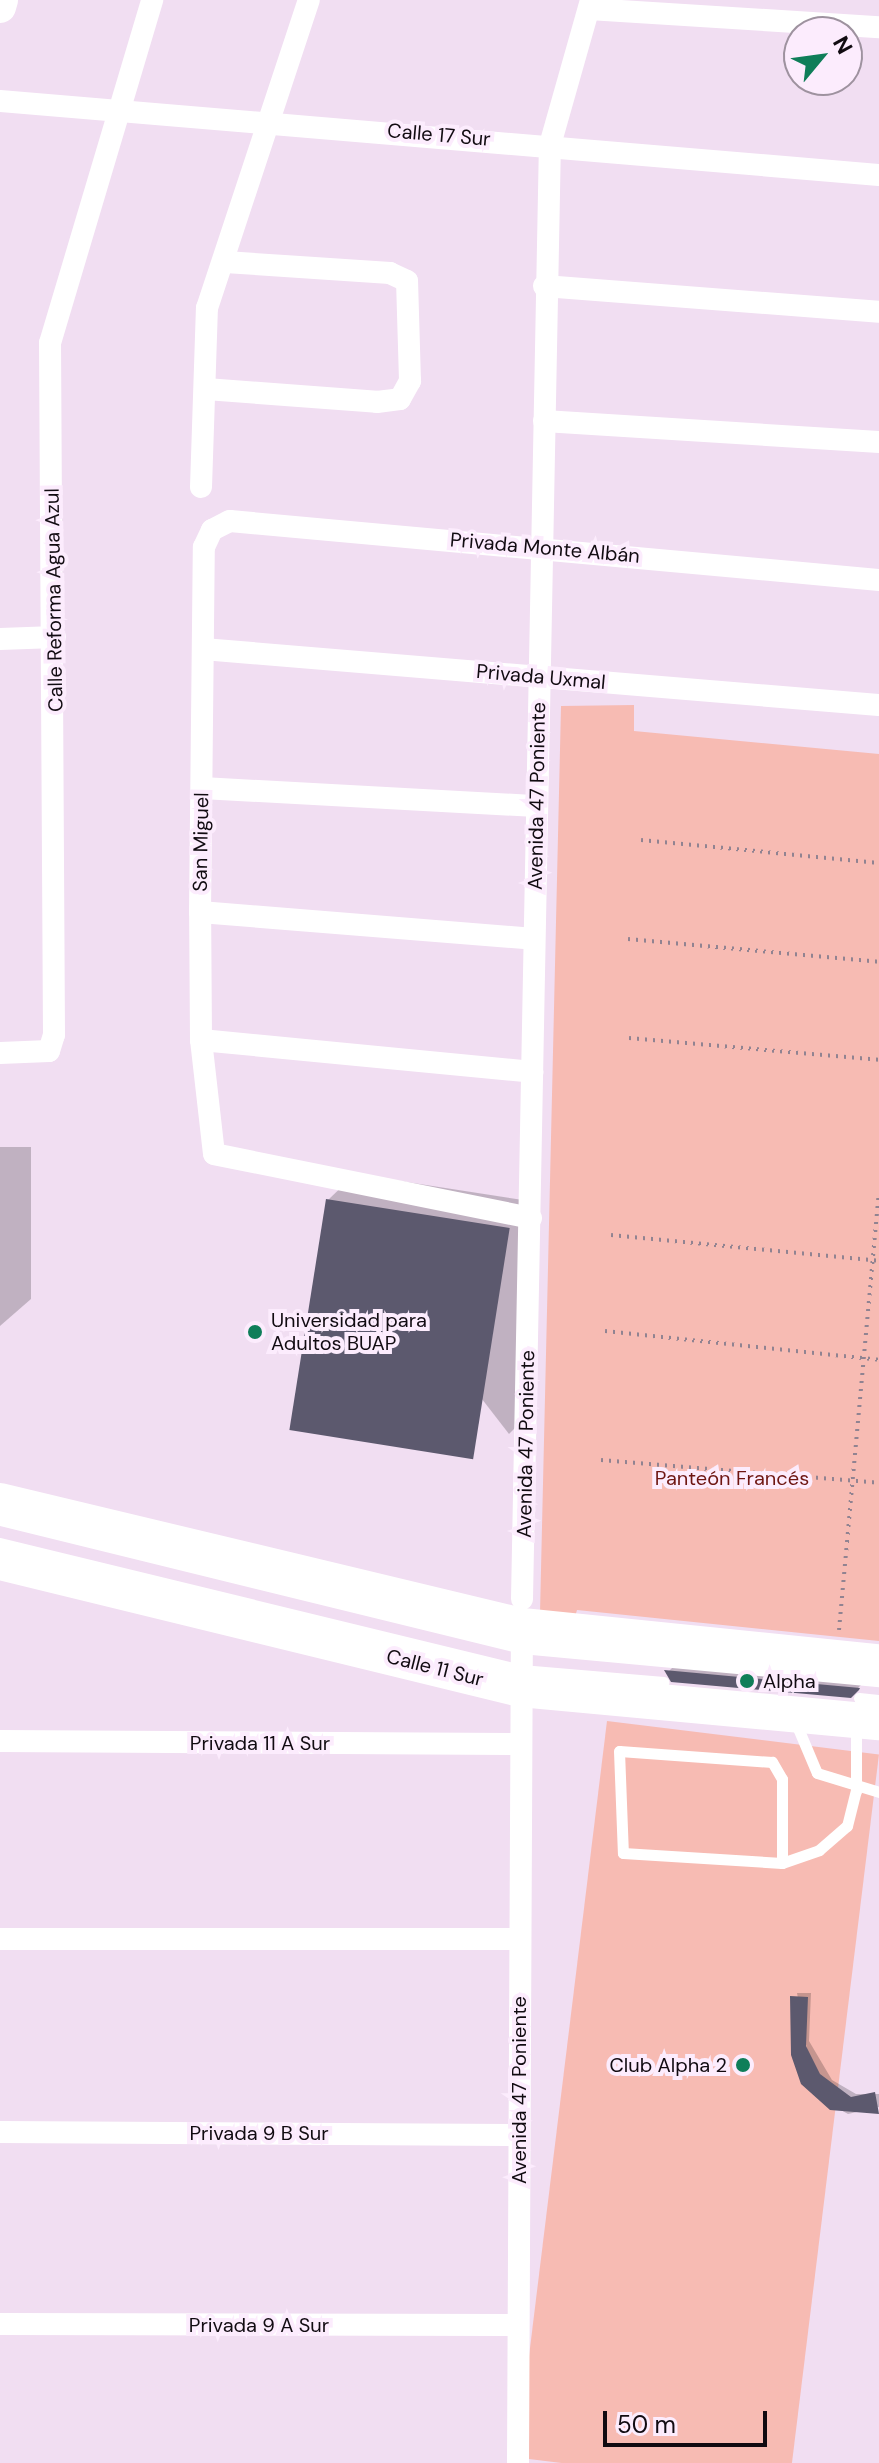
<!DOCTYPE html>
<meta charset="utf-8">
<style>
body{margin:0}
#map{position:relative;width:879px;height:2463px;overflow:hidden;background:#f1def2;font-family:"DM Sans",sans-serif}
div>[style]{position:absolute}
.green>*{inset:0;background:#f7bbb3;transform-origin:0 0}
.shadow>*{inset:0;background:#0003}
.building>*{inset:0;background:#5c596e;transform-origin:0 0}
.path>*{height:4px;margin-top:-2px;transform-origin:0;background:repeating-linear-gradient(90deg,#918391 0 2px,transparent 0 8px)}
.service>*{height:11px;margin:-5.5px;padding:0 5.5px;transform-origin:5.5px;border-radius:5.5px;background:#fff}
.minor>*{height:22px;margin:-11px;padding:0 11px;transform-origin:11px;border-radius:11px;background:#fff}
.secondary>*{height:32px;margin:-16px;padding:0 16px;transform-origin:16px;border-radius:16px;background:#fff}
.primary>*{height:36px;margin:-18px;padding:0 18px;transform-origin:18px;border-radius:18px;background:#fff}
.dots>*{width:22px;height:22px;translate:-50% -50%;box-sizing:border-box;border:4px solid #fcecfd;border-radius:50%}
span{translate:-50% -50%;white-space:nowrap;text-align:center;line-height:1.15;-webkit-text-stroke:8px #fcecfd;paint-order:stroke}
.street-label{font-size:20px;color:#110b11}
.poi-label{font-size:20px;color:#110b11}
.left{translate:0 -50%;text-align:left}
.right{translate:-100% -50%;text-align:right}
.park-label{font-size:20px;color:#6e1612}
.north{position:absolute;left:783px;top:16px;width:80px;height:80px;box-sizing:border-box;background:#fcecfd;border:2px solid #9e929f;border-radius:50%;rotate:61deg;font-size:22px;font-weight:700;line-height:32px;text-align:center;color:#110b11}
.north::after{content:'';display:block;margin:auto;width:28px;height:36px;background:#0f7e59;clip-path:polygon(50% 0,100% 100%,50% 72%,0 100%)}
.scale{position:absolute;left:603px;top:2411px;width:164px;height:36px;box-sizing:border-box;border:4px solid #110b11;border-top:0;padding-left:10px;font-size:24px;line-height:28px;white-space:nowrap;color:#110b11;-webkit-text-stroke:6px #fcecfd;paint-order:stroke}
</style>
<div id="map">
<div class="green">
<i style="clip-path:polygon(634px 705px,634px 731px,879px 754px,879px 1641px,577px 1610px,573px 1624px,540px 1613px,561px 706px)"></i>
<i style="left:607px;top:1721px;width:274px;height:742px;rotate:7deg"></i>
</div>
<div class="shadow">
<i style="clip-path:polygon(0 1147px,31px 1147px,31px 1299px,0 1326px)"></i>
<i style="clip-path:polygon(355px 1174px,536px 1202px,535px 1408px,509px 1434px,328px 1200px)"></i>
<i style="clip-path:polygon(680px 1660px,865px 1681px,850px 1696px,666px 1674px)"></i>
<i style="clip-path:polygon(797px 1993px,811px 1993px,809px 2041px,832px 2080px,856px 2094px,879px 2094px,879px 2107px,848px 2114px,815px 2096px)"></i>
</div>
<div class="building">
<i style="left:326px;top:1199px;width:186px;height:234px;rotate:9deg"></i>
<i style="clip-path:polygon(664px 1670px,860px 1688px,859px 1690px,851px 1698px,671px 1682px)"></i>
<i style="clip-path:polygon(790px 1996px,808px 1997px,806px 2046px,820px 2074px,851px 2097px,875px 2092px,879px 2114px,830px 2110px,801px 2084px,791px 2055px)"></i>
</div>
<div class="path">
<i style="left:641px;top:840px;width:239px;rotate:5.5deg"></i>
<i style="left:628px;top:939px;width:252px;rotate:5.2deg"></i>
<i style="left:629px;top:1038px;width:251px;rotate:5deg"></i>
<i style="left:611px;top:1235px;width:269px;rotate:5.5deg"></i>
<i style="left:605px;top:1331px;width:276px;rotate:6deg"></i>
<i style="left:601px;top:1460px;width:279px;rotate:4.7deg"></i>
<i style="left:839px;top:1630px;width:439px;rotate:-84.8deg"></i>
</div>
<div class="service">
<i style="left:0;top:1520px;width:536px;rotate:13.8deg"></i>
<i style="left:521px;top:1648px;width:360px;rotate:5.3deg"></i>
<i style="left:0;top:1543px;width:536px;rotate:13.7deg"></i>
<i style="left:521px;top:1670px;width:143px;rotate:4.8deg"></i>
<i style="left:859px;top:1698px;width:20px;rotate:6deg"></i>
<i style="left:795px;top:1721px;width:56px;rotate:67.1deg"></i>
<i style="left:817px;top:1773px;width:65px;rotate:17deg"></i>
<i style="left:782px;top:1863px;width:84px;rotate:-90deg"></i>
<i style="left:782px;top:1779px;width:20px;rotate:-120deg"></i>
<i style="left:772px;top:1762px;width:153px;rotate:-175.9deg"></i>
<i style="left:619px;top:1751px;width:102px;rotate:87.8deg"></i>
<i style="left:623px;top:1853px;width:159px;rotate:3.6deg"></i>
<i style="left:782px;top:1863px;width:39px;rotate:-19deg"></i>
<i style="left:819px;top:1850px;width:37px;rotate:-41deg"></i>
<i style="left:847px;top:1826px;width:36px;rotate:-76deg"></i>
<i style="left:856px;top:1791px;width:68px;rotate:-90deg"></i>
</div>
<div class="minor">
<i style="left:589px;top:9px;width:291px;rotate:3.6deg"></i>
<i style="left:0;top:101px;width:882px;rotate:4.81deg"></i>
<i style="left:544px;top:286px;width:336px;rotate:4.4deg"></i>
<i style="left:206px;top:389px;width:171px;rotate:4.3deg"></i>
<i style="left:377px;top:402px;width:23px;rotate:-7deg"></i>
<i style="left:400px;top:399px;width:21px;rotate:-61deg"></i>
<i style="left:410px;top:381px;width:100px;rotate:-91.7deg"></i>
<i style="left:407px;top:281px;width:19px;rotate:-155deg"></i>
<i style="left:390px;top:273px;width:165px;rotate:-176.2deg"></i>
<i style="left:544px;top:421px;width:336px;rotate:3.6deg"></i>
<i style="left:201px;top:487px;width:179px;rotate:-88.1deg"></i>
<i style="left:207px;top:308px;width:324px;rotate:-71.7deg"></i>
<i style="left:0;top:639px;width:55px;rotate:-2.1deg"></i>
<i style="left:203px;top:649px;width:678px;rotate:4.74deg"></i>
<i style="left:202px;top:788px;width:335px;rotate:3.1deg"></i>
<i style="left:200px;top:912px;width:335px;rotate:4.6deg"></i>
<i style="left:201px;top:1040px;width:333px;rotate:5.5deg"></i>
<i style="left:0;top:1053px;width:49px;rotate:-2.3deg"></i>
<i style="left:49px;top:1051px;width:17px;rotate:-73deg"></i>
<i style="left:54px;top:1035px;width:692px;rotate:-90.33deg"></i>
<i style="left:50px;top:343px;width:358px;rotate:-73.4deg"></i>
<i style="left:531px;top:1218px;width:323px;rotate:-168.6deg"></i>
<i style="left:214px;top:1154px;width:115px;rotate:-96.5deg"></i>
<i style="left:201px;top:1040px;width:128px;rotate:-90.4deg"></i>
<i style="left:200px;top:912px;width:365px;rotate:-89.4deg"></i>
<i style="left:204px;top:547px;width:19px;rotate:-65deg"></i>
<i style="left:212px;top:530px;width:20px;rotate:-27deg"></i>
<i style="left:230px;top:521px;width:652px;rotate:5.19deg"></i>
<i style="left:522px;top:1599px;width:1454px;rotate:-88.9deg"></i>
<i style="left:550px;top:145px;width:151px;rotate:-74.2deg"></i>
<i style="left:0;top:1741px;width:520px;rotate:0.33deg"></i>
<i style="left:0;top:1939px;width:519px"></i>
<i style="left:0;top:2132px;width:519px;rotate:0.33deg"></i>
<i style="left:0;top:2324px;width:518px;rotate:0.11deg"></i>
<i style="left:518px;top:2463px;width:841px;rotate:-89.73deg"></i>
</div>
<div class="secondary">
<i style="left:0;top:7px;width:7px;rotate:-74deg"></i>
</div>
<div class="primary">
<i style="left:0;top:1501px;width:537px;rotate:13.47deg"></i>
<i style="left:522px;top:1626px;width:359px;rotate:5.8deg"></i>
<i style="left:0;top:1562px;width:535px;rotate:13.72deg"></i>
<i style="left:520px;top:1689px;width:361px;rotate:5.3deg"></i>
</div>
<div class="dots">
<i style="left:255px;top:1332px;background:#0f7e59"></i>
<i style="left:747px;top:1681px;background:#0f7e59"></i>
<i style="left:743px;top:2065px;background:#0f7e59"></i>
</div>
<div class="street-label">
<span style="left:439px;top:135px;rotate:5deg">Calle 17 Sur</span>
<span style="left:545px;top:548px;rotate:5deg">Privada Monte Albán</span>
<span style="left:54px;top:600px;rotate:-91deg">Calle Reforma Agua Azul</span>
<span style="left:541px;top:677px;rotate:5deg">Privada Uxmal</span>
<span style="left:537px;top:796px;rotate:-89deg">Avenida 47 Poniente</span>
<span style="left:201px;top:842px;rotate:-89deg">San Miguel</span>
<span style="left:526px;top:1444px;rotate:-89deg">Avenida 47 Poniente</span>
<span style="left:435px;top:1668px;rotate:14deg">Calle 11 Sur</span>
<span style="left:260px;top:1743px">Privada 11 A Sur</span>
<span style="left:519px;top:2090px;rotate:-90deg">Avenida 47 Poniente</span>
<span style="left:259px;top:2133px">Privada 9 B Sur</span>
<span style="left:259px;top:2325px">Privada 9 A Sur</span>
</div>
<div class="poi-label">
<span class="left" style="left:271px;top:1332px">Universidad para<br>Adultos BUAP</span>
<span class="left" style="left:763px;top:1681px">Alpha</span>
<span class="right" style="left:727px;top:2065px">Club Alpha 2</span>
</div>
<div class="park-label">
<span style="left:732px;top:1478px">Panteón Francés</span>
</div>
<div class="north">N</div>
<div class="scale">50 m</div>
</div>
